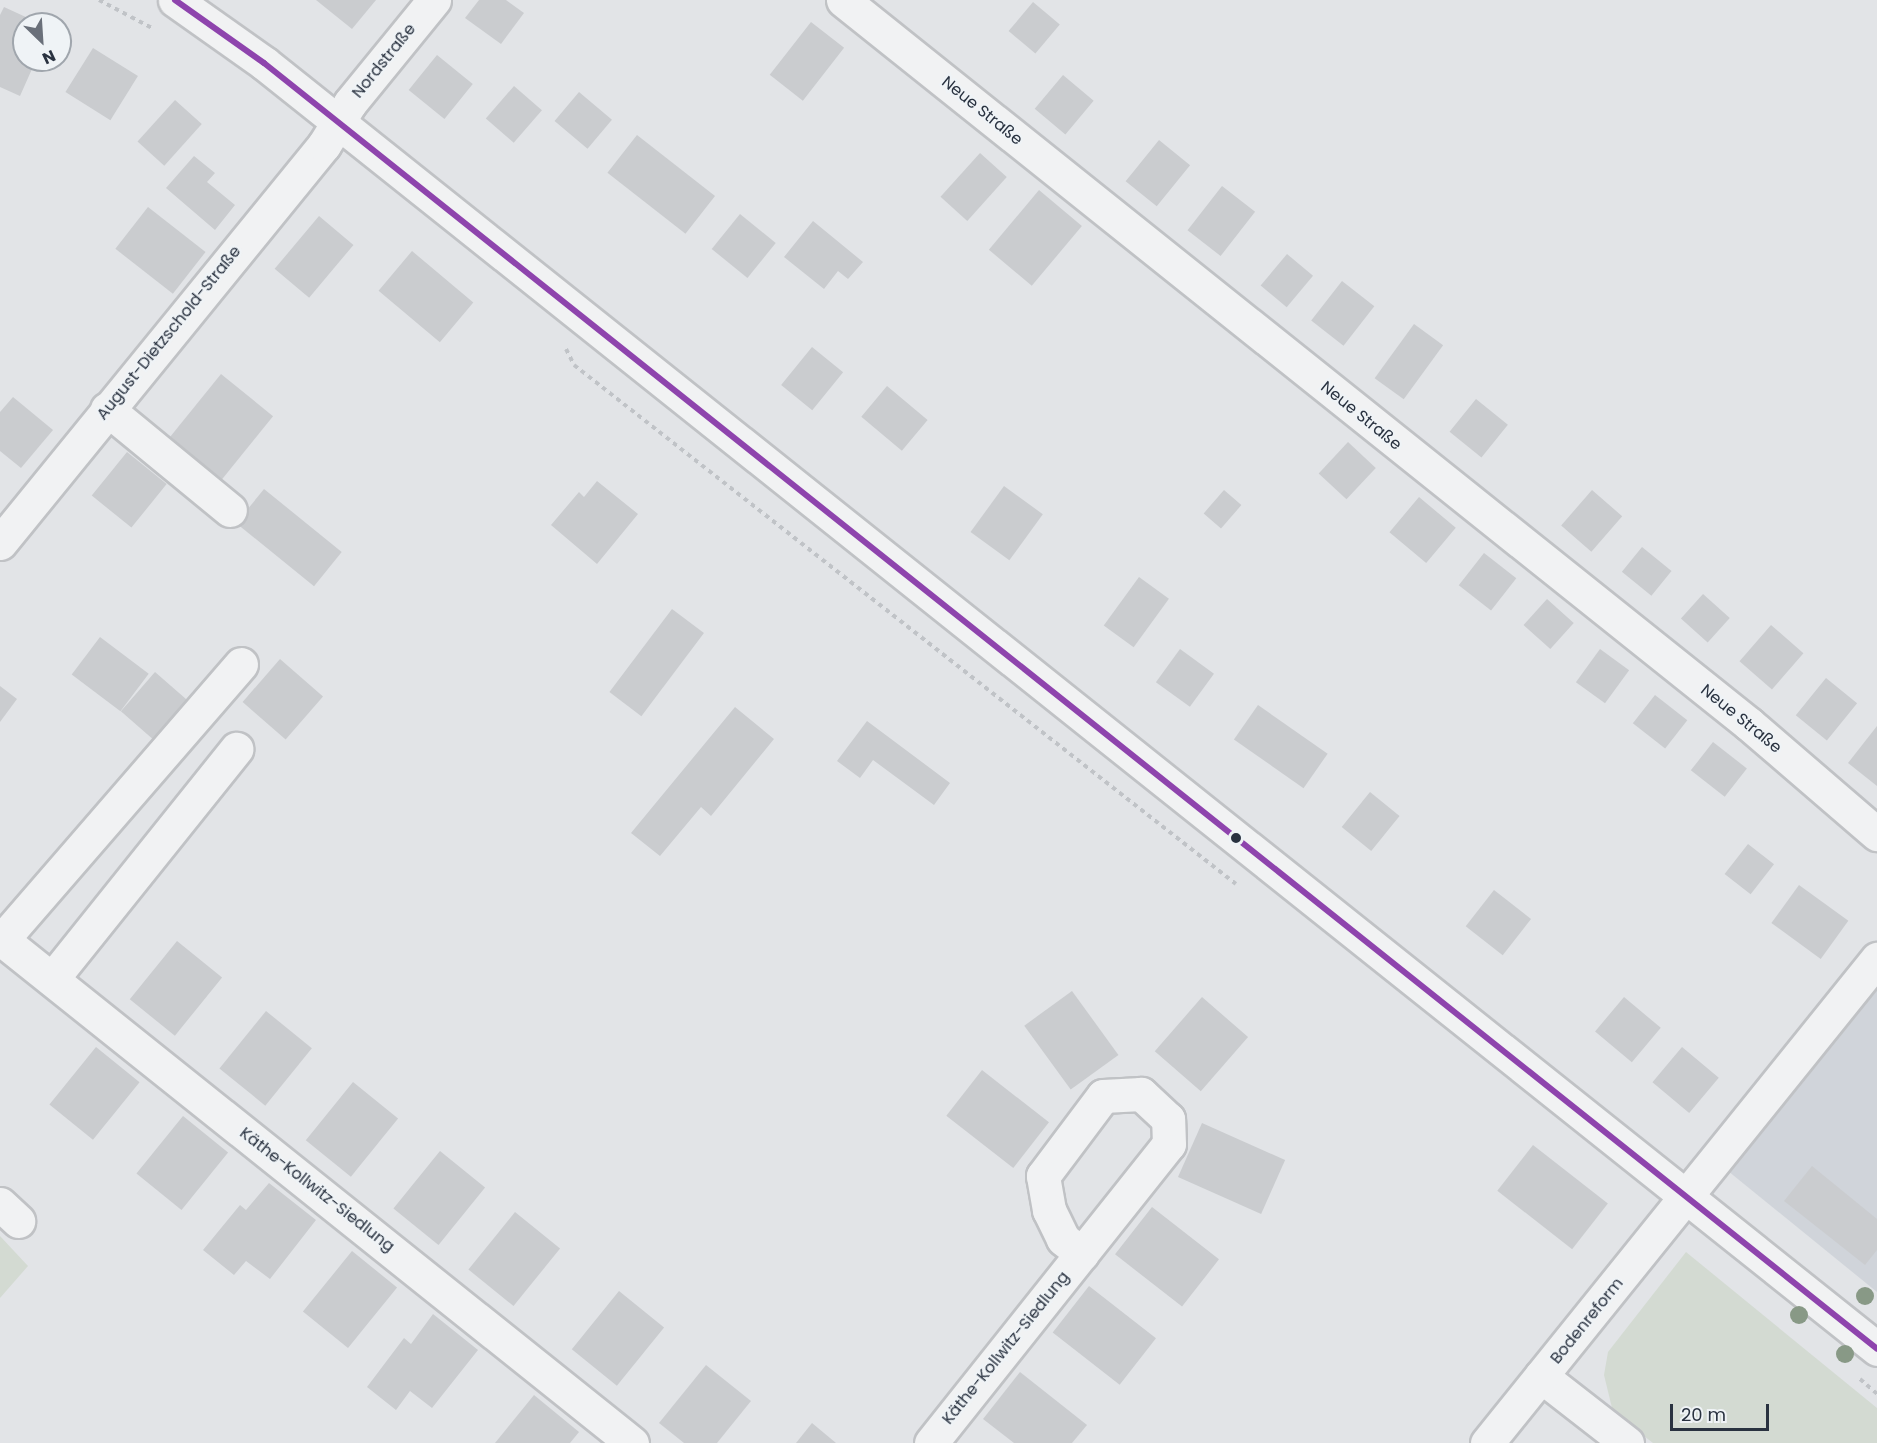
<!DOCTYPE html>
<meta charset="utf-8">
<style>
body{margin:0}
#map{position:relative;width:1877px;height:1443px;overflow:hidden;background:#e2e4e7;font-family:Poppins,sans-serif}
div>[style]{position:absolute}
.built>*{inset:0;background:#d0d4da}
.green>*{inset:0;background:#d3dad2}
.building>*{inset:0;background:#cacccf;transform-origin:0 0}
.path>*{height:4px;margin-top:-2px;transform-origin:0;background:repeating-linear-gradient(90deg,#c0c3c7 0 4.5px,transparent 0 9px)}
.roads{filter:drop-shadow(2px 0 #c0c2c5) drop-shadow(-2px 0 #c0c2c5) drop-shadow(0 2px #c0c2c5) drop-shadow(0 -2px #c0c2c5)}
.minor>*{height:33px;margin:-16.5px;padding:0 16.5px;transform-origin:16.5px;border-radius:16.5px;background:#f1f2f3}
.bus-1>*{height:6px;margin:-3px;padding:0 3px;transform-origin:3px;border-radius:3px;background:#8e44ad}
.trees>*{width:18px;height:18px;margin:-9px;border-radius:50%;background:#889986}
.dots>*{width:16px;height:16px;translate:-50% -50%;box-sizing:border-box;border:3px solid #eff3f6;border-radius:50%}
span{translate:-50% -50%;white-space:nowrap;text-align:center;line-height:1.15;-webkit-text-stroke:4.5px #eff3f6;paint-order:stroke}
.street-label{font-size:16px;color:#293240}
.north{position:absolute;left:12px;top:12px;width:60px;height:60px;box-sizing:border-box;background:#eff3f6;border:2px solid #a0a6ad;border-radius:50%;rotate:155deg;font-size:16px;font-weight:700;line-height:24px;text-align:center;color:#293240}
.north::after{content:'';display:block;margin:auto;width:21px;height:27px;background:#6a707a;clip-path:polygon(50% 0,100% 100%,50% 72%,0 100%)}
.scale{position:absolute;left:1670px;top:1404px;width:99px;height:27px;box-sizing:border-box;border:3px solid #293240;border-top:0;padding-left:8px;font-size:18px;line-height:21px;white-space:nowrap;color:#293240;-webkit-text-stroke:4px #eff3f6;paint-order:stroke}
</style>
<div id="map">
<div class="built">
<i style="clip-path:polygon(1877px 989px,1877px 1292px,1728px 1171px)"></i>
</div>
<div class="green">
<i style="clip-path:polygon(0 1236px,28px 1266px,0 1298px)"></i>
<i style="clip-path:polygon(1686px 1252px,1877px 1408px,1877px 1443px,1653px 1443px,1613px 1412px,1604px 1375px,1608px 1352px)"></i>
</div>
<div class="building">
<i style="clip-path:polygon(316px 0,376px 0,352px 29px)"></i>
<i style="clip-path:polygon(479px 0,506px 0,524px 13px,501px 44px,465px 18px)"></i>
<i style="left:1033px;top:2px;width:35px;height:38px;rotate:40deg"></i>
<i style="clip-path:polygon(4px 7px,41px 24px,24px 24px,24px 60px,36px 60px,20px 96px,0 87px,0 15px)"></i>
<i style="left:811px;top:22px;width:42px;height:67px;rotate:38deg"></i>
<i style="left:93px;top:48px;width:53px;height:52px;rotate:32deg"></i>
<i style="left:437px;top:55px;width:46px;height:45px;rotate:39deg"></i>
<i style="left:1063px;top:75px;width:40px;height:44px;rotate:40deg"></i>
<i style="left:514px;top:86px;width:37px;height:43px;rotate:41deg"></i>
<i style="left:579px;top:92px;width:43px;height:38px;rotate:40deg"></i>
<i style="left:175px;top:100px;width:36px;height:56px;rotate:42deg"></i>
<i style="left:637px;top:135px;width:99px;height:48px;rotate:38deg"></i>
<i style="left:1159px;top:140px;width:40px;height:53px;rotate:39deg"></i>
<i style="left:980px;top:153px;width:36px;height:59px;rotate:42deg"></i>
<i style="clip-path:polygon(194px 156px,215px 173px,207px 182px,235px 205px,215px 230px,166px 188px)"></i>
<i style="left:1222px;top:186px;width:42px;height:56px;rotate:38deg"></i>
<i style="left:1039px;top:190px;width:56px;height:78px;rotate:40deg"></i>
<i style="left:148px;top:207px;width:73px;height:53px;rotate:38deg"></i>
<i style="left:740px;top:214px;width:46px;height:45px;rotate:39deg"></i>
<i style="left:319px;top:216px;width:45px;height:69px;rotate:40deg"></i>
<i style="clip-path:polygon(813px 221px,863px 262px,848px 279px,838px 271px,824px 289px,784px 257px)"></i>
<i style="left:412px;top:251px;width:80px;height:52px;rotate:40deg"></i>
<i style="left:1287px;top:254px;width:34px;height:41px;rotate:40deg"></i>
<i style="left:1342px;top:281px;width:41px;height:50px;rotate:38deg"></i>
<i style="left:1414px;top:324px;width:36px;height:67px;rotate:36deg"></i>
<i style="left:812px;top:347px;width:40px;height:49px;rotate:39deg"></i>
<i style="left:221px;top:374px;width:67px;height:82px;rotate:39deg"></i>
<i style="left:887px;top:386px;width:53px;height:40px;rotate:40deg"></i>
<i style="clip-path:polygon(13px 397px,53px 430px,21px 468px,0 451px,0 412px)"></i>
<i style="left:1476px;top:399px;width:41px;height:42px;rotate:39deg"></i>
<i style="left:1348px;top:442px;width:38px;height:43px;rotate:43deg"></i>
<i style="left:127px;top:452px;width:51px;height:56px;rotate:39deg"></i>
<i style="clip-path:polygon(597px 481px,638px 514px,597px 564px,551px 525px,579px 492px,584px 497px)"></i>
<i style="left:1004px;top:486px;width:48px;height:57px;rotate:36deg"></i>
<i style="left:264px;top:489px;width:100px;height:44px;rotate:39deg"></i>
<i style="left:1224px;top:490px;width:23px;height:31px;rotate:41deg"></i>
<i style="left:1592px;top:490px;width:40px;height:47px;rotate:41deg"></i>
<i style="left:1419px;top:497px;width:48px;height:46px;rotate:40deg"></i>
<i style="left:1642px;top:547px;width:38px;height:32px;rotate:39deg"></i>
<i style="left:1484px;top:553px;width:41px;height:41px;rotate:38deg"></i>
<i style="left:1139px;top:577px;width:37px;height:60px;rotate:36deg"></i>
<i style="left:1703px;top:594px;width:36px;height:33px;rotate:42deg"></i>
<i style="left:1547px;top:599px;width:36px;height:35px;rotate:42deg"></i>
<i style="left:672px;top:609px;width:40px;height:104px;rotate:37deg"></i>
<i style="left:1771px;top:625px;width:43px;height:48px;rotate:41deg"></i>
<i style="left:100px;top:637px;width:61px;height:47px;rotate:37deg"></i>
<i style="left:1180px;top:649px;width:42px;height:41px;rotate:36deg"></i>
<i style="left:1600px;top:649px;width:36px;height:41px;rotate:36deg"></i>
<i style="left:280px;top:659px;width:57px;height:57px;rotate:41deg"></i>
<i style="left:155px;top:672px;width:49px;height:52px;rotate:41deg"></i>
<i style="left:1826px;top:678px;width:40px;height:48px;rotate:39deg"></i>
<i style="clip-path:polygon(0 686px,17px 699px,0 722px)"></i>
<i style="left:1655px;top:695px;width:41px;height:36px;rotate:38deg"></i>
<i style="left:1258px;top:705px;width:85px;height:42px;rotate:35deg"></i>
<i style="clip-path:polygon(735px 707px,774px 739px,711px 816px,701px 807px,660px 856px,631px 833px)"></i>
<i style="clip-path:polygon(867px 721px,950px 783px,934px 805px,873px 760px,860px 778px,837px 761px)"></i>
<i style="clip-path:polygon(1877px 726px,1877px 786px,1848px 763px)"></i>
<i style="left:1713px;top:742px;width:43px;height:36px;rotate:38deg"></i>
<i style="left:1370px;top:792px;width:38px;height:45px;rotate:39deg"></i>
<i style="left:1748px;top:844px;width:33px;height:38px;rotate:38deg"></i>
<i style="left:1799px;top:885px;width:61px;height:47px;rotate:36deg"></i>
<i style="left:1494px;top:890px;width:47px;height:46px;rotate:38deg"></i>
<i style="left:177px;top:941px;width:58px;height:75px;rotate:39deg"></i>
<i style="left:1072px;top:991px;width:79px;height:59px;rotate:54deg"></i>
<i style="left:1202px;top:997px;width:61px;height:72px;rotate:41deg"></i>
<i style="left:1624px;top:997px;width:48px;height:45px;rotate:40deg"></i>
<i style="left:266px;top:1011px;width:59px;height:74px;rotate:39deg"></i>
<i style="left:96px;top:1047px;width:56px;height:74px;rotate:39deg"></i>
<i style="left:1682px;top:1047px;width:48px;height:46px;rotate:40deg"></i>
<i style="left:982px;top:1070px;width:85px;height:58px;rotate:38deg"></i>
<i style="left:353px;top:1082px;width:58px;height:75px;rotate:39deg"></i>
<i style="left:183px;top:1116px;width:58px;height:74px;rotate:39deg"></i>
<i style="left:1202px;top:1123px;width:91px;height:59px;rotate:24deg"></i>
<i style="left:1533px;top:1145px;width:95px;height:58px;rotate:38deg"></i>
<i style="left:440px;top:1151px;width:58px;height:74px;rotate:39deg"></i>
<i style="clip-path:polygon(1812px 1166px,1877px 1219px,1877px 1250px,1865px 1265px,1784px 1201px)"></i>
<i style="clip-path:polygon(269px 1183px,316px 1220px,270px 1279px,246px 1261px,234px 1275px,203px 1250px,240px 1205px,246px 1210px)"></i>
<i style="left:1152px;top:1207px;width:85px;height:60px;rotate:38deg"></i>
<i style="left:515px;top:1212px;width:58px;height:74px;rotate:39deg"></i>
<i style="left:352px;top:1251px;width:58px;height:78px;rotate:39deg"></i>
<i style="left:1089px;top:1286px;width:85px;height:59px;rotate:38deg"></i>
<i style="left:619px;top:1291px;width:58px;height:75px;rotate:39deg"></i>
<i style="clip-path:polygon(433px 1314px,478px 1350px,432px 1408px,410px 1391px,396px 1410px,367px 1387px,404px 1338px,411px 1344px)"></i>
<i style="clip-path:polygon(706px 1365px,751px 1401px,717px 1443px,684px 1443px,659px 1423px)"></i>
<i style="clip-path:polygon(1020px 1372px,1087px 1425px,1072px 1443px,1014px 1443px,983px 1419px)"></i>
<i style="clip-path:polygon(534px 1395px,579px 1432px,570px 1443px,495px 1443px)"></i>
<i style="clip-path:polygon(812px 1423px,836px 1443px,796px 1443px)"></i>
</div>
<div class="path">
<i style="left:99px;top:0;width:62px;rotate:27.8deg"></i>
<i style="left:566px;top:349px;width:18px;rotate:63deg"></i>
<i style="left:574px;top:365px;width:841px;rotate:38.1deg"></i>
<i style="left:1860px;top:1379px;width:23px;rotate:41deg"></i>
</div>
<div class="roads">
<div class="minor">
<i style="left:175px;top:0;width:109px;rotate:35.3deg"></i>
<i style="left:264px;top:63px;width:2063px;rotate:38.56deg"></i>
<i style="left:843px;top:0;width:1160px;rotate:38.63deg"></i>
<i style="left:1749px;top:724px;width:169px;rotate:40.7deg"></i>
<i style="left:107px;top:409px;width:159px;rotate:39.4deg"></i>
<i style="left:0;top:543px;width:513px;rotate:-50.85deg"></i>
<i style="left:324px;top:145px;width:49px;rotate:-58.2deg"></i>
<i style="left:350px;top:103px;width:133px;rotate:-50.8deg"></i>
<i style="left:0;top:938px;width:809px;rotate:38.63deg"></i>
<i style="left:2px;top:940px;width:365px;rotate:-49.1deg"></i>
<i style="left:52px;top:979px;width:295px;rotate:-51.3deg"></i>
<i style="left:0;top:1204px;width:25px;rotate:43deg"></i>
<i style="left:1541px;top:1376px;width:109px;rotate:37.9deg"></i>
<i style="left:931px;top:1443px;width:382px;rotate:-51.5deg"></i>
<i style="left:1169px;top:1144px;width:25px;rotate:-92deg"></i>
<i style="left:1168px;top:1119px;width:37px;rotate:-137deg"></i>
<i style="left:1141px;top:1094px;width:38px;rotate:177deg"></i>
<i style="left:1103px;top:1096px;width:100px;rotate:126.9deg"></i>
<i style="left:1043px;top:1176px;width:35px;rotate:80deg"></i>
<i style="left:1049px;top:1210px;width:32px;rotate:64deg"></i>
<i style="left:1063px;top:1239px;width:24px;rotate:38deg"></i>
<i style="left:1487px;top:1443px;width:622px;rotate:-51.14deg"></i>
</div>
</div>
<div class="bus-1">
<i style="left:175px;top:0;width:109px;rotate:35.3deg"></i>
<i style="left:264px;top:63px;width:2063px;rotate:38.56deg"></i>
</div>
<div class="trees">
<i style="left:1865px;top:1296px"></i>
<i style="left:1799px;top:1315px"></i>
<i style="left:1845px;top:1354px"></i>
</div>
<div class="dots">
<i style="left:1236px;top:838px;background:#293240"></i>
</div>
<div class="street-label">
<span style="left:384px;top:61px;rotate:-51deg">Nordstraße</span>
<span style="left:982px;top:111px;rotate:39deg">Neue Straße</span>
<span style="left:169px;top:333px;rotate:-51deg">August-Dietzschold-Straße</span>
<span style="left:1361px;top:416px;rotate:39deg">Neue Straße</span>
<span style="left:1741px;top:719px;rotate:39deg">Neue Straße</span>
<span style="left:317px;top:1190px;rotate:38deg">Käthe-Kollwitz-Siedlung</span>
<span style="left:1587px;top:1321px;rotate:-51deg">Bodenreform</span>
<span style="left:1006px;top:1348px;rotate:-51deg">Käthe-Kollwitz-Siedlung</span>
</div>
<div class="north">N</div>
<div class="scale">20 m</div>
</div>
